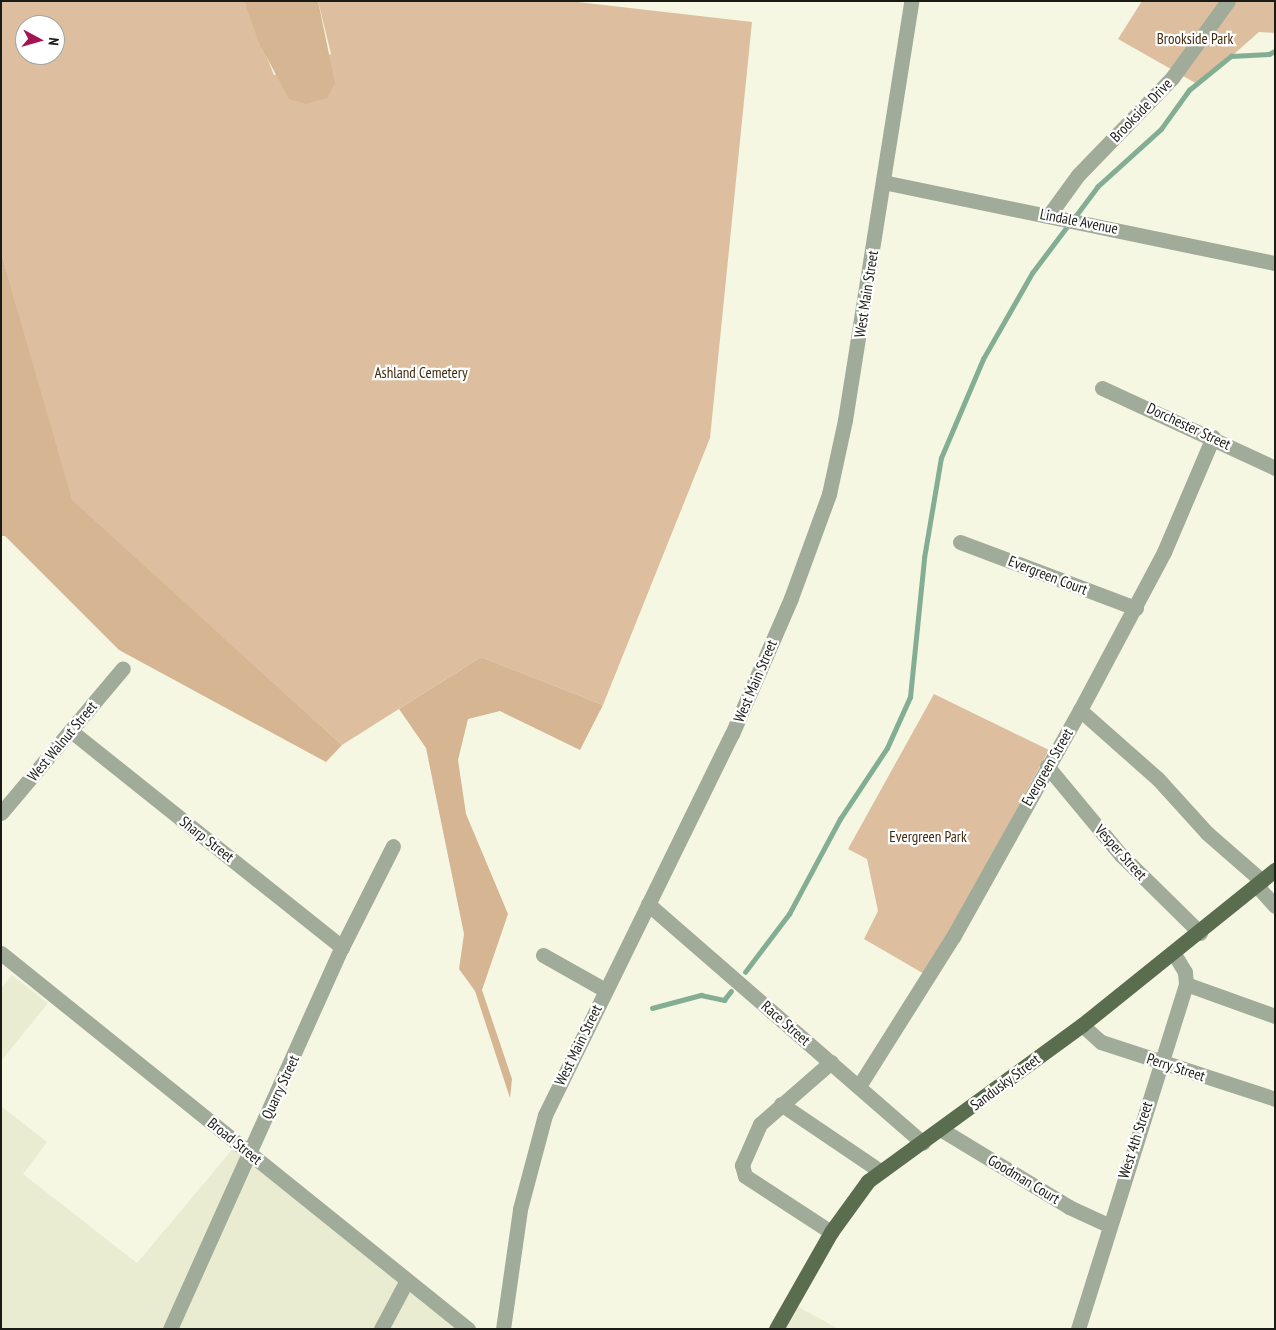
<!DOCTYPE html>
<style>
body{margin:0}
#map{position:relative;width:1276px;height:1330px;overflow:hidden;background:#f5f7e3;font-family:"PT Sans Narrow",sans-serif}
div>[style]{position:absolute}
.built>*{inset:0;background:#e9ecd0}
.green>*{inset:0;background:#ddbf9f}
.forest>*{inset:0;background:#d6b592}
.stream>*{height:4.5px;margin:-2.25px;padding:0 2.25px;transform-origin:2.25px;border-radius:2.25px;background:#84ae93}
.minor>*{height:15px;margin:-7.5px;padding:0 7.5px;transform-origin:7.5px;border-radius:7.5px;background:#a0ab9a}
.major>*{height:15px;margin:-7.5px;padding:0 7.5px;transform-origin:7.5px;border-radius:7.5px;background:#5a6d4f}
span{translate:-50% -50%;white-space:nowrap;text-align:center;line-height:1.15;-webkit-text-stroke:4.5px #fff;paint-order:stroke}
.park-label{font-size:15px;color:#422a0e}
.street-label{font-size:15px;color:#1b1b15}
.frame{position:absolute;inset:0;border:2px solid #1b1b15;pointer-events:none}
.north{position:absolute;left:15px;top:15px;width:50px;height:50px;box-sizing:border-box;background:#fff;border:1px solid #a4a4a1;border-radius:50%;rotate:96deg;font-size:14px;font-weight:700;line-height:20px;text-align:center;color:#1b1b15}
.north::after{content:'';display:block;margin:auto;width:18px;height:22px;background:#a41354;clip-path:polygon(50% 0,100% 100%,50% 72%,0 100%)}
</style>
<div id="map">
<div class="built">
<i style="clip-path:polygon(12px 975px,48px 1003px,1px 1061px,1px 988px)"></i>
<i style="clip-path:polygon(1px 1106px,47px 1142px,23px 1174px,137px 1263px,237px 1144px,474px 1329px,1px 1329px)"></i>
<i style="clip-path:polygon(787px 1301px,839px 1329px,771px 1329px)"></i>
</div>
<div class="green">
<i style="clip-path:polygon(evenodd,1px 1px,244px 1px,274px 75px,331px 54px,318px 1px,569px 1px,752px 22px,710px 438px,603px 705px,481px 657px,342px 745px,71px 500px,1px 252px,1px 1px,25px 25px,55px 25px,55px 55px,25px 55px,25px 25px)"></i>
<i style="clip-path:polygon(1142px 1px,1275px 1px,1275px 33px,1259px 32px,1199px 85px,1118px 39px)"></i>
<i style="clip-path:polygon(934px 694px,1049px 750px,926px 975px,864px 939px,878px 911px,867px 859px,848px 849px)"></i>
</div>
<div class="forest">
<i style="clip-path:polygon(244px 1px,318px 1px,335px 83px,327px 98px,306px 104px,289px 99px,259px 43px)"></i>
<i style="clip-path:polygon(1px 252px,72px 500px,342px 745px,326px 762px,119px 650px,5px 536px,1px 536px)"></i>
<i style="clip-path:polygon(481px 657px,603px 705px,580px 750px,500px 711px,468px 719px,458px 760px,466px 814px,508px 914px,482px 990px,512px 1079px,510px 1098px,475px 991px,459px 969px,464px 934px,426px 748px,399px 709px)"></i>
</div>
<div class="stream">
<i style="left:1074px;top:218px;width:39px;rotate:-53deg"></i>
<i style="left:1097px;top:187px;width:86px;rotate:-42.2deg"></i>
<i style="left:1161px;top:129px;width:48px;rotate:-54.3deg"></i>
<i style="left:1189px;top:90px;width:54px;rotate:-39deg"></i>
<i style="left:1231px;top:56px;width:38px;rotate:-3deg"></i>
<i style="left:1269px;top:54px;width:7px;rotate:-27deg"></i>
<i style="left:745px;top:972px;width:73px;rotate:-52.8deg"></i>
<i style="left:789px;top:914px;width:108px;rotate:-61.8deg"></i>
<i style="left:840px;top:819px;width:85px;rotate:-56.5deg"></i>
<i style="left:887px;top:748px;width:56px;rotate:-65.7deg"></i>
<i style="left:910px;top:697px;width:140px;rotate:-84.2deg"></i>
<i style="left:924px;top:558px;width:101px;rotate:-80.4deg"></i>
<i style="left:941px;top:458px;width:108px;rotate:-67deg"></i>
<i style="left:983px;top:359px;width:99px;rotate:-60.3deg"></i>
<i style="left:1032px;top:273px;width:61px;rotate:-52.9deg"></i>
<i style="left:652px;top:1008px;width:51px;rotate:-14.9deg"></i>
<i style="left:701px;top:995px;width:24px;rotate:12deg"></i>
<i style="left:724px;top:1000px;width:11px;rotate:-52deg"></i>
</div>
<div class="minor">
<i style="left:883px;top:182px;width:400px;rotate:11.7deg"></i>
<i style="left:1049px;top:215px;width:49px;rotate:-54.1deg"></i>
<i style="left:1078px;top:175px;width:135px;rotate:-45.9deg"></i>
<i style="left:1172px;top:78px;width:95px;rotate:-54deg"></i>
<i style="left:1102px;top:388px;width:191px;rotate:24.8deg"></i>
<i style="left:960px;top:542px;width:188px;rotate:20.6deg"></i>
<i style="left:1080px;top:710px;width:104px;rotate:41.5deg"></i>
<i style="left:1158px;top:779px;width:73px;rotate:47.8deg"></i>
<i style="left:1207px;top:833px;width:73px;rotate:41.1deg"></i>
<i style="left:71px;top:731px;width:347px;rotate:38.6deg"></i>
<i style="left:1047px;top:766px;width:116px;rotate:50.3deg"></i>
<i style="left:1121px;top:855px;width:111px;rotate:44.6deg"></i>
<i style="left:1px;top:813px;width:189px;rotate:-49.9deg"></i>
<i style="left:1257px;top:886px;width:27px;rotate:48deg"></i>
<i style="left:648px;top:904px;width:364px;rotate:41deg"></i>
<i style="left:1px;top:953px;width:600px;rotate:38.84deg"></i>
<i style="left:543px;top:955px;width:71px;rotate:29.4deg"></i>
<i style="left:1186px;top:984px;width:95px;rotate:19.8deg"></i>
<i style="left:1082px;top:1025px;width:25px;rotate:42deg"></i>
<i style="left:1101px;top:1042px;width:183px;rotate:18.1deg"></i>
<i style="left:831px;top:1062px;width:94px;rotate:138.9deg"></i>
<i style="left:760px;top:1124px;width:45px;rotate:113.7deg"></i>
<i style="left:742px;top:1165px;width:11px;rotate:75deg"></i>
<i style="left:745px;top:1176px;width:103px;rotate:33.1deg"></i>
<i style="left:859px;top:1086px;width:176px;rotate:-57.8deg"></i>
<i style="left:953px;top:937px;width:260px;rotate:-60.8deg"></i>
<i style="left:1080px;top:710px;width:179px;rotate:-62deg"></i>
<i style="left:1164px;top:552px;width:125px;rotate:-66.9deg"></i>
<i style="left:781px;top:1104px;width:120px;rotate:34.1deg"></i>
<i style="left:942px;top:1130px;width:149px;rotate:31.2deg"></i>
<i style="left:1069px;top:1207px;width:43px;rotate:24.8deg"></i>
<i style="left:170px;top:1329px;width:419px;rotate:-65.8deg"></i>
<i style="left:342px;top:947px;width:113px;rotate:-63.2deg"></i>
<i style="left:381px;top:1329px;width:55px;rotate:-62deg"></i>
<i style="left:503px;top:1329px;width:121px;rotate:-81.9deg"></i>
<i style="left:520px;top:1209px;width:97px;rotate:-75.1deg"></i>
<i style="left:545px;top:1115px;width:424px;rotate:-63.9deg"></i>
<i style="left:732px;top:734px;width:148px;rotate:-66.5deg"></i>
<i style="left:791px;top:598px;width:111px;rotate:-69.9deg"></i>
<i style="left:829px;top:494px;width:76px;rotate:-77.8deg"></i>
<i style="left:845px;top:420px;width:424px;rotate:-81deg"></i>
<i style="left:1078px;top:1329px;width:362px;rotate:-72.6deg"></i>
<i style="left:1186px;top:984px;width:12px;rotate:-95deg"></i>
<i style="left:1185px;top:972px;width:21px;rotate:-121deg"></i>
</div>
<div class="major">
<i style="left:776px;top:1329px;width:112px;rotate:-60.4deg"></i>
<i style="left:831px;top:1232px;width:63px;rotate:-54deg"></i>
<i style="left:868px;top:1181px;width:265px;rotate:-36.1deg"></i>
<i style="left:1082px;top:1025px;width:248px;rotate:-38.8deg"></i>
</div>
<div class="park-label">
<span style="left:1195px;top:39px">Brookside Park</span>
<span style="left:421px;top:373px">Ashland Cemetery</span>
<span style="left:928px;top:837px">Evergreen Park</span>
</div>
<div class="street-label">
<span style="left:1141px;top:110px;rotate:-46deg">Brookside Drive</span>
<span style="left:1079px;top:221px;rotate:11deg">Lindale Avenue</span>
<span style="left:866px;top:294px;rotate:-81deg">West Main Street</span>
<span style="left:1189px;top:426px;rotate:25deg">Dorchester Street</span>
<span style="left:1048px;top:575px;rotate:21deg">Evergreen Court</span>
<span style="left:755px;top:681px;rotate:-67deg">West Main Street</span>
<span style="left:62px;top:741px;rotate:-50deg">West Walnut Street</span>
<span style="left:1047px;top:767px;rotate:-60deg">Evergreen Street</span>
<span style="left:207px;top:839px;rotate:38deg">Sharp Street</span>
<span style="left:1121px;top:852px;rotate:48deg">Vesper Street</span>
<span style="left:786px;top:1023px;rotate:41deg">Race Street</span>
<span style="left:578px;top:1045px;rotate:-64deg">West Main Street</span>
<span style="left:1176px;top:1067px;rotate:18deg">Perry Street</span>
<span style="left:1005px;top:1082px;rotate:-37deg">Sandusky Street</span>
<span style="left:280px;top:1087px;rotate:-65deg">Quarry Street</span>
<span style="left:1135px;top:1140px;rotate:-72deg">West 4th Street</span>
<span style="left:235px;top:1141px;rotate:39deg">Broad Street</span>
<span style="left:1024px;top:1179px;rotate:31deg">Goodman Court</span>
</div>
<div class="frame"></div>
<div class="north">N</div>
</div>
